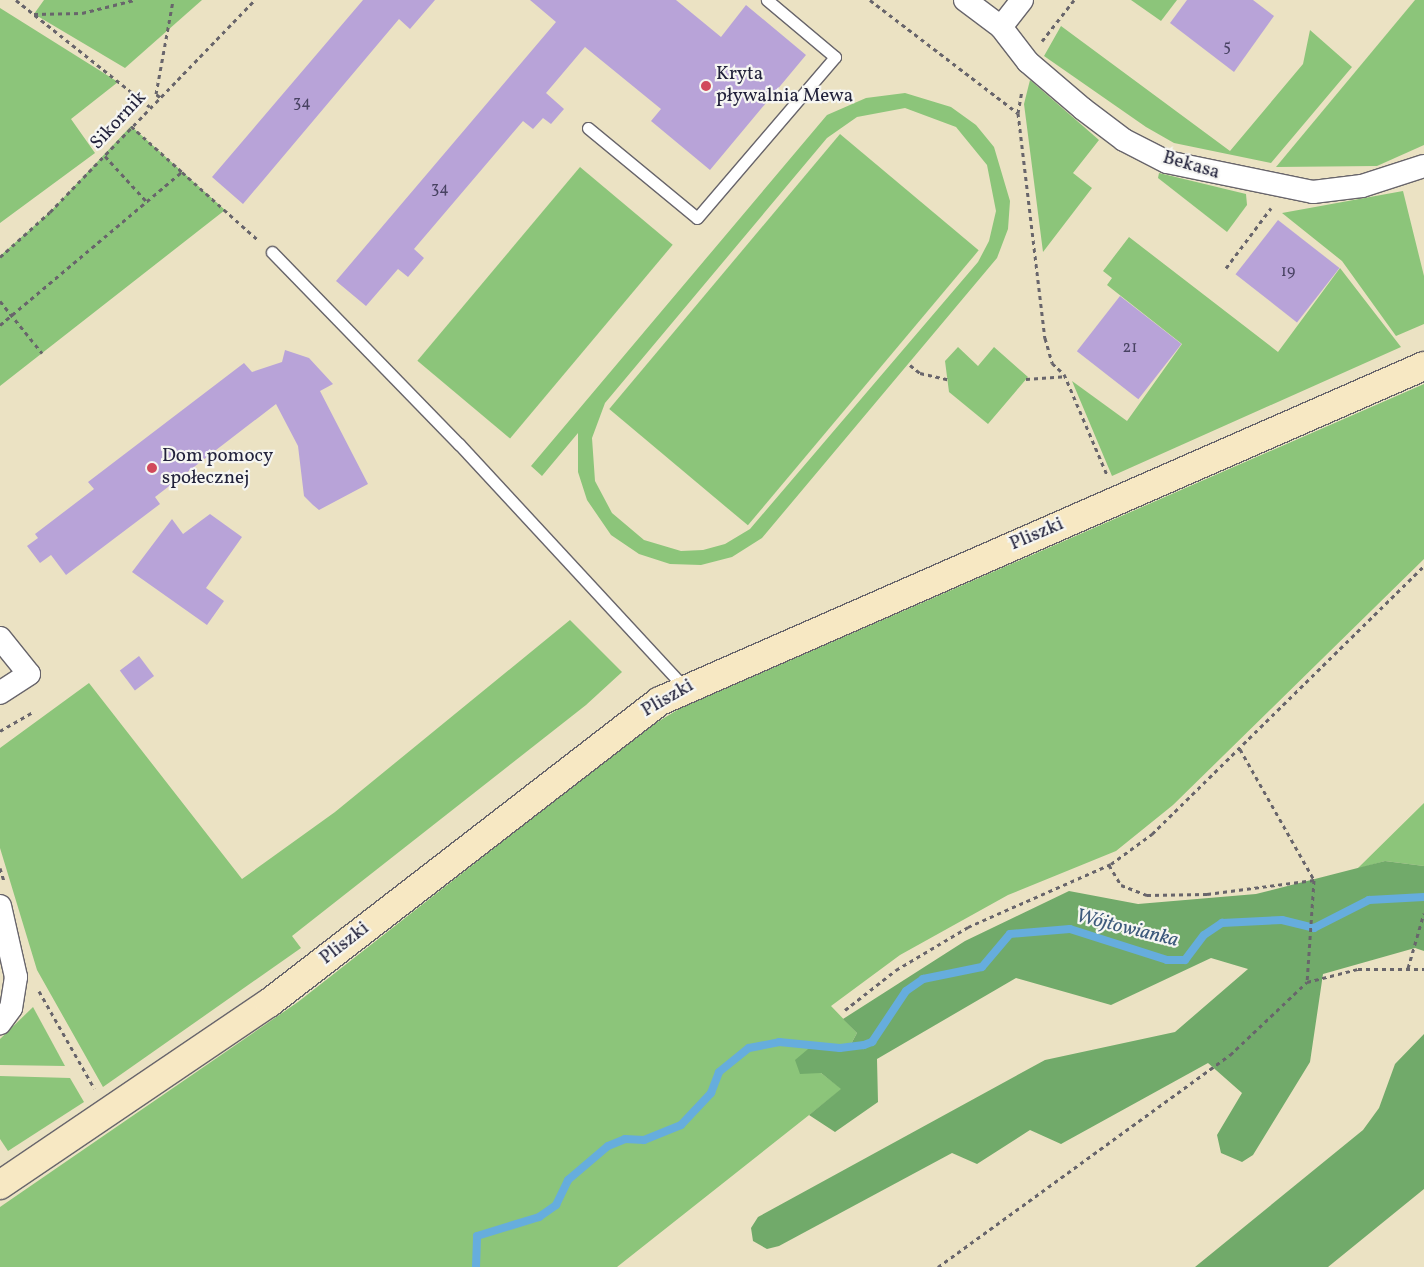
<!DOCTYPE html>
<meta charset="utf-8">
<style>
body{margin:0}
#map{position:relative;width:1424px;height:1267px;overflow:hidden;background:#ebe2c3;font-family:Vollkorn,serif}
div>[style]{position:absolute}
.green>*{inset:0;background:#8cc57a;transform-origin:0 0}
.forest>*{inset:0;background:#71aa6a}
.stream>*{height:8px;margin:-4px;padding:0 4px;transform-origin:4px;border-radius:4px;background:#66addd}
.building>*{inset:0;background:#b8a3d8;transform-origin:0 0}
.path>*{height:3px;margin-top:-1.5px;transform-origin:0;background:repeating-linear-gradient(90deg,#68656b 0 4px,transparent 0 8px)}
.roads{filter:drop-shadow(1px 0 #68656b) drop-shadow(-1px 0 #68656b) drop-shadow(0 1px #68656b) drop-shadow(0 -1px #68656b)}
.lane>*{height:11px;margin:-5.5px;padding:0 5.5px;transform-origin:5.5px;border-radius:5.5px;background:#fff}
.street>*{height:22px;margin:-11px;padding:0 11px;transform-origin:11px;border-radius:11px;background:#fff}
.secondary>*{height:28px;margin:-14px;padding:0 14px;transform-origin:14px;border-radius:14px;background:#f7e8c3}
.dots>*{width:14px;height:14px;translate:-50% -50%;box-sizing:border-box;border:2px solid #f6f6f2;border-radius:50%}
span{translate:-50% -50%;white-space:nowrap;text-align:center;line-height:1.15;-webkit-text-stroke:4.5px #f6f6f2;paint-order:stroke}
.number-label{font-size:16px;color:#484262}
.number-label span{-webkit-text-stroke-width:0}
.poi-label{font-size:19px;color:#22223b}
.left{translate:0 -50%;text-align:left}
.street-label{font-size:19px;color:#22223b}
.water-label{font-size:20px;color:#3d5a7c;font-style:italic}
</style>
<div id="map">
<div class="green">
<i style="clip-path:polygon(44px 0,202px 0,125px 68px,34px 14px)"></i>
<i style="clip-path:polygon(1131px 0,1177px 0,1161px 21px)"></i>
<i style="clip-path:polygon(1415px 0,1424px 0,1424px 145px,1377px 166px,1276px 167px)"></i>
<i style="clip-path:polygon(0 8px,118px 82px,71px 119px,95px 153px,0 223px)"></i>
<i style="clip-path:polygon(1061px 26px,1230px 151px,1303px 64px,1310px 30px,1352px 67px,1271px 163px,1174px 143px,1146px 127px,1044px 56px)"></i>
<i style="clip-path:polygon(1030px 80px,1099px 140px,1073px 173px,1092px 188px,1043px 252px,1024px 104px)"></i>
<i style="clip-path:polygon(evenodd,905px 93px,951px 107px,976px 125px,994px 147px,1010px 201px,1008px 229px,997px 258px,762px 538px,732px 557px,701px 565px,670px 564px,639px 554px,611px 535px,587px 500px,578px 472px,578px 433px,542px 476px,531px 466px,827px 115px,866px 98px,905px 93px,905px 108px,956px 127px,987px 165px,996px 211px,989px 241px,978px 262px,750px 529px,725px 544px,703px 550px,681px 551px,644px 540px,612px 513px,595px 481px,592px 438px,605px 403px,827px 138px,857px 117px,905px 108px)"></i>
<i style="clip-path:polygon(131px 126px,225px 210px,0 386px,0 256px,50px 212px)"></i>
<i style="left:840px;top:134px;width:181px;height:359px;rotate:40deg"></i>
<i style="left:580px;top:167px;width:121px;height:253px;rotate:40deg"></i>
<i style="clip-path:polygon(1159px 173px,1246px 194px,1247px 205px,1227px 232px,1158px 178px)"></i>
<i style="clip-path:polygon(1403px 191px,1424px 276px,1424px 324px,1396px 336px,1342px 261px,1282px 213px)"></i>
<i style="clip-path:polygon(1129px 237px,1278px 352px,1340px 268px,1401px 347px,1112px 476px,1072px 381px,1127px 421px,1182px 344px,1107px 285px,1112px 278px,1103px 271px)"></i>
<i style="clip-path:polygon(958px 347px,978px 366px,994px 347px,1028px 377px,988px 424px,949px 392px,945px 361px)"></i>
<i style="clip-path:polygon(1424px 384px,1424px 559px,1173px 805px,1116px 851px,1008px 895px,900px 955px,831px 1006px,857px 1033px,851px 1044px,814px 1044px,800px 1073px,821px 1073px,842px 1089px,617px 1267px,0 1267px,0 1207px,298px 1002px,646px 729px,679px 709px)"></i>
<i style="clip-path:polygon(570px 620px,622px 672px,586px 705px,292px 936px,301px 948px,103px 1087px,37px 970px,0 848px,0 748px,89px 683px,242px 879px,335px 812px)"></i>
<i style="clip-path:polygon(1424px 803px,1424px 866px,1385px 861px,1357px 869px)"></i>
<i style="clip-path:polygon(33px 1007px,65px 1066px,0 1065px,0 1039px)"></i>
<i style="clip-path:polygon(0 1076px,70px 1078px,84px 1102px,8px 1151px,0 1139px)"></i>
</div>
<div class="forest">
<i style="clip-path:polygon(1385px 861px,1424px 866px,1424px 951px,1415px 948px,1323px 974px,1310px 1062px,1253px 1155px,1242px 1162px,1221px 1153px,1217px 1135px,1242px 1093px,1208px 1063px,1061px 1144px,1030px 1130px,977px 1164px,952px 1153px,779px 1246px,767px 1249px,753px 1241px,751px 1228px,758px 1217px,1045px 1060px,1175px 1032px,1248px 969px,1211px 958px,1111px 1005px,1016px 978px,877px 1059px,878px 1102px,835px 1132px,809px 1115px,841px 1089px,821px 1073px,800px 1074px,795px 1060px,814px 1044px,851px 1044px,857px 1033px,843px 1019px,965px 941px,1069px 891px,1138px 904px,1256px 894px)"></i>
<i style="clip-path:polygon(1424px 1034px,1424px 1189px,1328px 1267px,1195px 1267px,1363px 1130px,1379px 1108px,1395px 1064px)"></i>
</div>
<div class="stream">
<i style="left:476px;top:1267px;width:31px;rotate:-88deg"></i>
<i style="left:477px;top:1236px;width:65px;rotate:-17deg"></i>
<i style="left:539px;top:1217px;width:21px;rotate:-35deg"></i>
<i style="left:556px;top:1205px;width:28px;rotate:-64deg"></i>
<i style="left:568px;top:1180px;width:52px;rotate:-40.4deg"></i>
<i style="left:608px;top:1146px;width:18px;rotate:-22deg"></i>
<i style="left:625px;top:1139px;width:19px;rotate:3deg"></i>
<i style="left:644px;top:1140px;width:40px;rotate:-22deg"></i>
<i style="left:681px;top:1125px;width:44px;rotate:-46.8deg"></i>
<i style="left:711px;top:1093px;width:22px;rotate:-69deg"></i>
<i style="left:719px;top:1072px;width:38px;rotate:-39deg"></i>
<i style="left:749px;top:1048px;width:31px;rotate:-11deg"></i>
<i style="left:779px;top:1042px;width:61px;rotate:5.6deg"></i>
<i style="left:840px;top:1048px;width:24px;rotate:-7deg"></i>
<i style="left:864px;top:1045px;width:9px;rotate:-21deg"></i>
<i style="left:872px;top:1042px;width:61px;rotate:-56.3deg"></i>
<i style="left:906px;top:991px;width:21px;rotate:-35deg"></i>
<i style="left:923px;top:979px;width:60px;rotate:-11.5deg"></i>
<i style="left:982px;top:967px;width:43px;rotate:-49.7deg"></i>
<i style="left:1010px;top:934px;width:60px;rotate:-4.8deg"></i>
<i style="left:1070px;top:929px;width:102px;rotate:17.7deg"></i>
<i style="left:1167px;top:960px;width:18px"></i>
<i style="left:1185px;top:960px;width:31px;rotate:-53deg"></i>
<i style="left:1204px;top:935px;width:22px;rotate:-34deg"></i>
<i style="left:1222px;top:923px;width:60px;rotate:-2.9deg"></i>
<i style="left:1282px;top:920px;width:33px;rotate:14deg"></i>
<i style="left:1314px;top:928px;width:62px;rotate:-27deg"></i>
<i style="left:1369px;top:900px;width:55px;rotate:-3.1deg"></i>
</div>
<div class="building">
<i style="clip-path:polygon(363px 0,435px 0,410px 29px,399px 19px,243px 204px,212px 177px)"></i>
<i style="clip-path:polygon(530px 0,676px 0,721px 37px,746px 5px,806px 55px,710px 170px,651px 121px,661px 109px,585px 47px,546px 93px,564px 109px,551px 124px,543px 118px,533px 129px,523px 121px,414px 249px,424px 258px,408px 277px,398px 269px,366px 306px,336px 281px,556px 22px)"></i>
<i style="clip-path:polygon(1187px 0,1253px 0,1274px 16px,1234px 72px,1170px 23px)"></i>
<i style="left:1278px;top:220px;width:78px;height:69px;rotate:38deg"></i>
<i style="left:1120px;top:296px;width:78px;height:70px;rotate:38deg"></i>
<i style="clip-path:polygon(285px 350px,309px 358px,333px 384px,320px 391px,368px 484px,319px 510px,313px 505px,304px 496px,298px 446px,276px 404px,155px 497px,160px 504px,66px 575px,51px 555px,40px 563px,27px 546px,38px 538px,35px 534px,94px 489px,88px 482px,244px 363px,252px 372px,282px 362px)"></i>
<i style="clip-path:polygon(210px 514px,242px 537px,206px 588px,224px 601px,207px 625px,132px 572px,172px 519px,183px 534px)"></i>
<i style="left:139px;top:656px;width:25px;height:24px;rotate:53deg"></i>
</div>
<div class="path">
<i style="left:16px;top:0;width:171px;rotate:38.6deg"></i>
<i style="left:870px;top:0;width:186px;rotate:37.4deg"></i>
<i style="left:1018px;top:113px;width:23px;rotate:-80deg"></i>
<i style="left:34px;top:14px;width:48px;rotate:-1.2deg"></i>
<i style="left:82px;top:13px;width:54px;rotate:-14deg"></i>
<i style="left:1042px;top:41px;width:52px;rotate:-52deg"></i>
<i style="left:160px;top:97px;width:5px;rotate:-143deg"></i>
<i style="left:156px;top:94px;width:96px;rotate:-79.7deg"></i>
<i style="left:1018px;top:113px;width:227px;rotate:83.2deg"></i>
<i style="left:1045px;top:338px;width:26px;rotate:74deg"></i>
<i style="left:1052px;top:363px;width:16px;rotate:43deg"></i>
<i style="left:1064px;top:374px;width:110px;rotate:66.9deg"></i>
<i style="left:131px;top:126px;width:69px;rotate:42deg"></i>
<i style="left:105px;top:156px;width:62px;rotate:47.6deg"></i>
<i style="left:0;top:257px;width:67px;rotate:-42deg"></i>
<i style="left:50px;top:212px;width:295px;rotate:-46deg"></i>
<i style="left:1226px;top:268px;width:75px;rotate:-53.1deg"></i>
<i style="left:0;top:301px;width:67px;rotate:51.1deg"></i>
<i style="left:0;top:325px;width:238px;rotate:-40.1deg"></i>
<i style="left:182px;top:172px;width:102px;rotate:41.8deg"></i>
<i style="left:910px;top:365px;width:13px;rotate:39deg"></i>
<i style="left:920px;top:373px;width:28px;rotate:13deg"></i>
<i style="left:1026px;top:379px;width:39px;rotate:-4deg"></i>
<i style="left:0;top:731px;width:39px;rotate:-30deg"></i>
<i style="left:1240px;top:749px;width:150px;rotate:60.5deg"></i>
<i style="left:1109px;top:865px;width:23px;rotate:59deg"></i>
<i style="left:1121px;top:885px;width:28px;rotate:21deg"></i>
<i style="left:1147px;top:895px;width:60px;rotate:-1deg"></i>
<i style="left:1207px;top:894px;width:108px;rotate:-7.5deg"></i>
<i style="left:1314px;top:880px;width:102px;rotate:93.9deg"></i>
<i style="left:0;top:868px;width:14px;rotate:73deg"></i>
<i style="left:1408px;top:968px;width:57px;rotate:-73.8deg"></i>
<i style="left:39px;top:991px;width:112px;rotate:60.4deg"></i>
<i style="left:845px;top:1010px;width:65px;rotate:-38.1deg"></i>
<i style="left:896px;top:970px;width:84px;rotate:-30.8deg"></i>
<i style="left:968px;top:927px;width:156px;rotate:-23.8deg"></i>
<i style="left:1111px;top:864px;width:51px;rotate:-36.2deg"></i>
<i style="left:1152px;top:834px;width:382px;rotate:-44.6deg"></i>
<i style="left:938px;top:1267px;width:361px;rotate:-36deg"></i>
<i style="left:1230px;top:1055px;width:106px;rotate:-43.5deg"></i>
<i style="left:1307px;top:982px;width:53px;rotate:-14.3deg"></i>
<i style="left:1358px;top:969px;width:66px"></i>
</div>
<div class="roads">
<div class="lane">
<i style="left:588px;top:128px;width:141px;rotate:39.5deg"></i>
<i style="left:697px;top:218px;width:212px;rotate:-49.4deg"></i>
<i style="left:835px;top:57px;width:89px;rotate:-140deg"></i>
<i style="left:272px;top:252px;width:268px;rotate:45.8deg"></i>
<i style="left:459px;top:444px;width:333px;rotate:47.2deg"></i>
</div>
<div class="street">
<i style="left:965px;top:0;width:45px;rotate:36.9deg"></i>
<i style="left:1001px;top:27px;width:34px;rotate:-52deg"></i>
<i style="left:1001px;top:27px;width:44px;rotate:52.4deg"></i>
<i style="left:1028px;top:62px;width:72px;rotate:40.5deg"></i>
<i style="left:1083px;top:109px;width:51px;rotate:37.1deg"></i>
<i style="left:1124px;top:140px;width:48px;rotate:27.1deg"></i>
<i style="left:1167px;top:162px;width:149px;rotate:11.6deg"></i>
<i style="left:1313px;top:192px;width:49px;rotate:-7deg"></i>
<i style="left:1362px;top:186px;width:65px;rotate:-17.9deg"></i>
<i style="left:0;top:638px;width:46px;rotate:51.1deg"></i>
<i style="left:29px;top:674px;width:35px;rotate:147deg"></i>
<i style="left:0;top:906px;width:73px;rotate:77.3deg"></i>
<i style="left:16px;top:977px;width:31px;rotate:99deg"></i>
<i style="left:11px;top:1008px;width:19px;rotate:126deg"></i>
</div>
<div class="secondary">
<i style="left:0;top:1185px;width:325px;rotate:-34.1deg"></i>
<i style="left:269px;top:1003px;width:494px;rotate:-37.7deg"></i>
<i style="left:660px;top:701px;width:834px;rotate:-23.68deg"></i>
</div>
</div>
<div class="dots">
<i style="left:706px;top:86px;background:#d1495b"></i>
<i style="left:152px;top:468px;background:#d1495b"></i>
</div>
<div class="number-label">
<span style="left:1227px;top:47px">5</span>
<span style="left:302px;top:103px">34</span>
<span style="left:440px;top:189px">34</span>
<span style="left:1288px;top:272px">19</span>
<span style="left:1130px;top:348px">21</span>
</div>
<div class="poi-label">
<span class="left" style="left:716px;top:86px">Kryta<br>pływalnia Mewa</span>
<span class="left" style="left:162px;top:468px">Dom pomocy<br>społecznej</span>
</div>
<div class="street-label">
<span style="left:119px;top:121px;rotate:-47deg">Sikornik</span>
<span style="left:1191px;top:166px;rotate:16deg">Bekasa</span>
<span style="left:1037px;top:535px;rotate:-23deg">Pliszki</span>
<span style="left:668px;top:699px;rotate:-30deg">Pliszki</span>
<span style="left:345px;top:944px;rotate:-38deg">Pliszki</span>
</div>
<div class="water-label">
<span style="left:1127px;top:929px;rotate:14deg">Wójtowianka</span>
</div>
</div>
